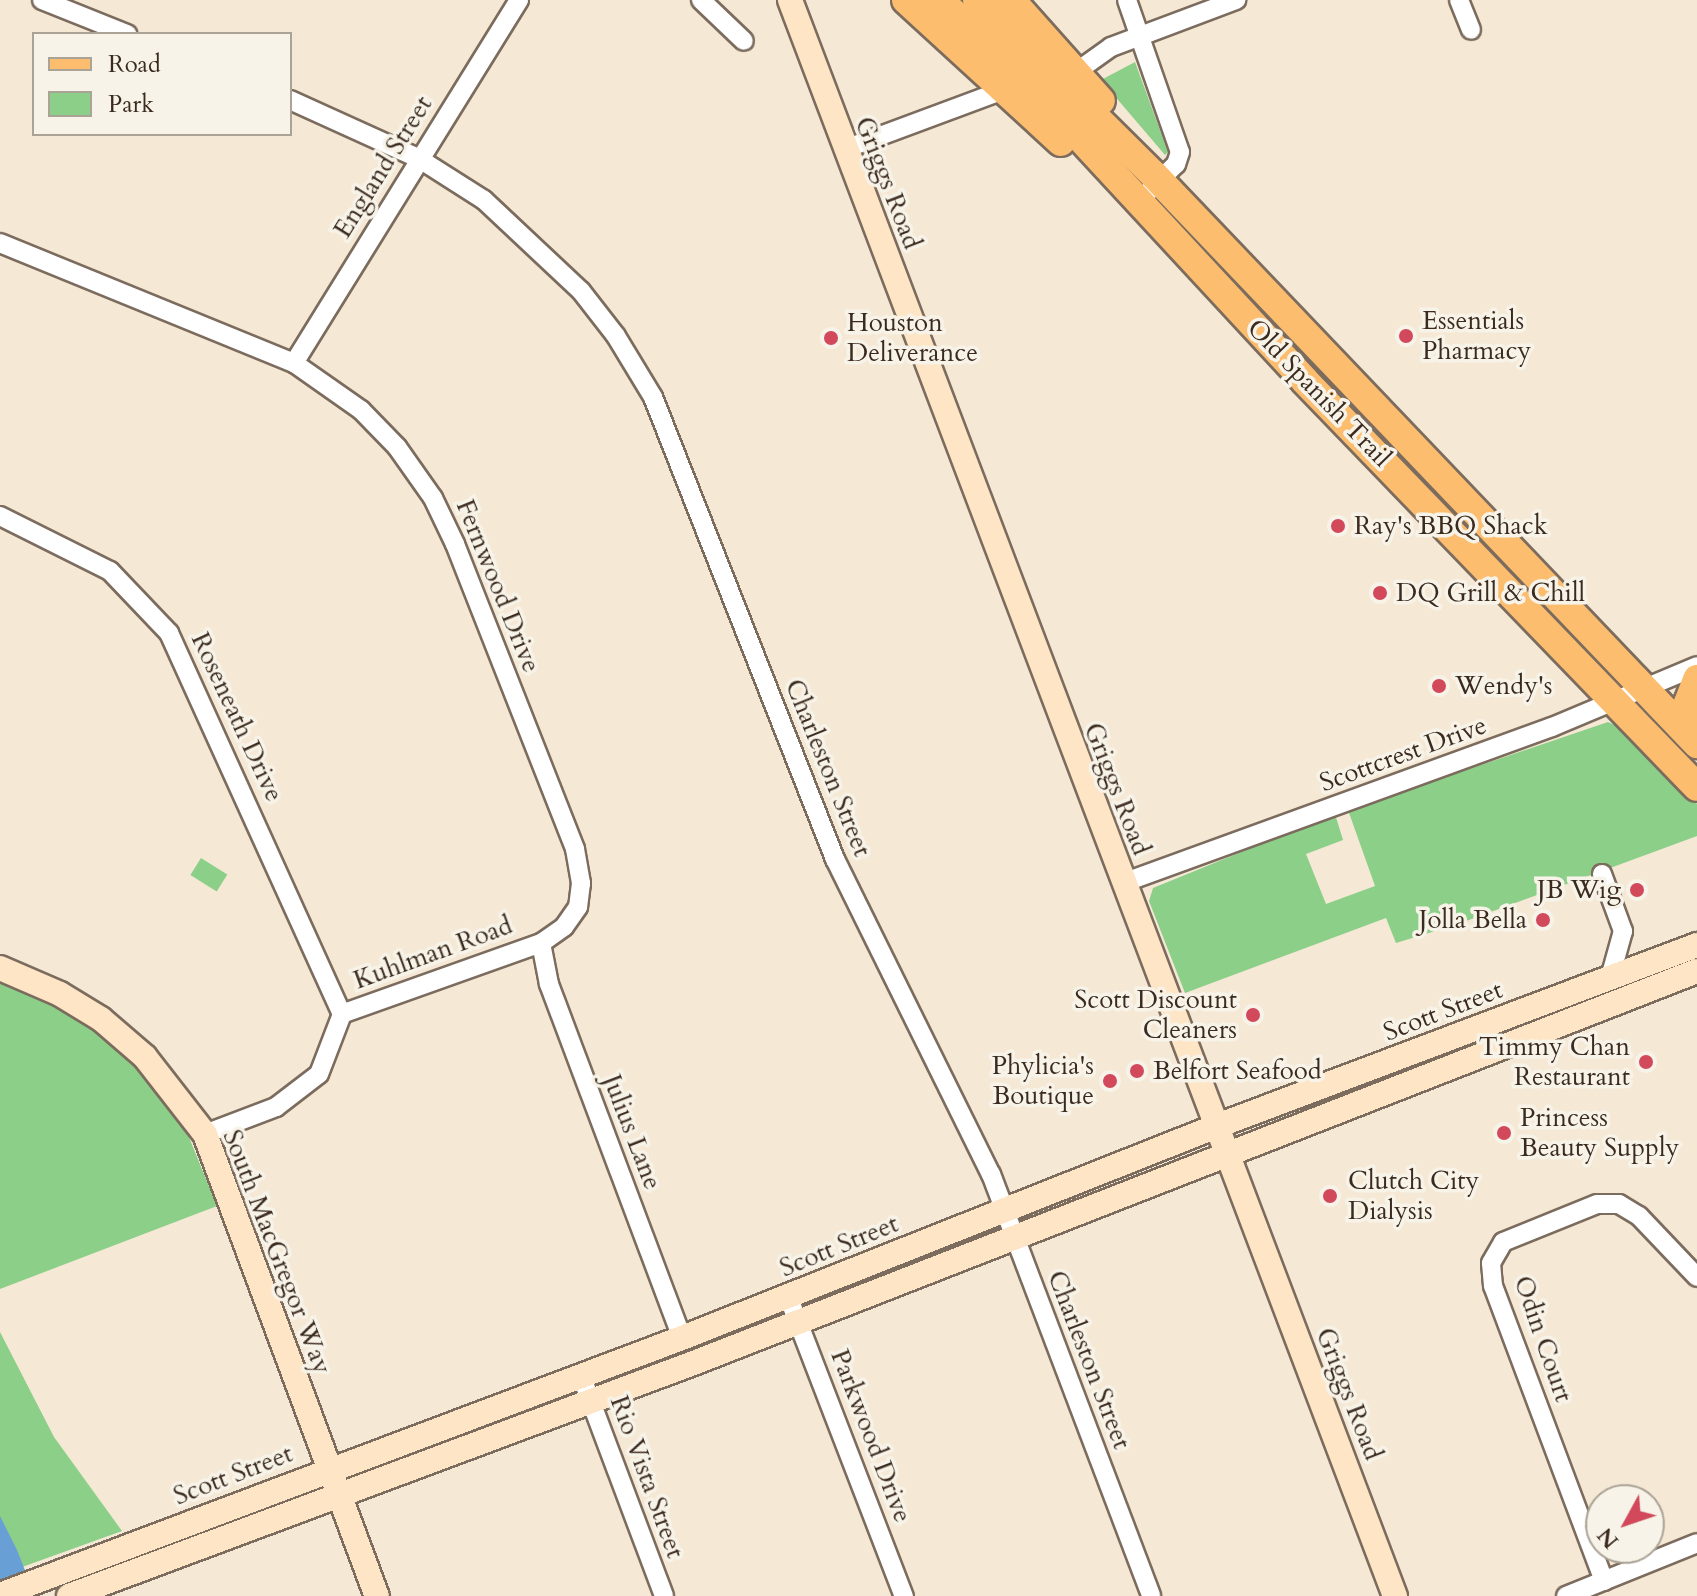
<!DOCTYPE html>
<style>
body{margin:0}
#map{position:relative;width:1697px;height:1596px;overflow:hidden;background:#f5e8d5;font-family:Cardo,serif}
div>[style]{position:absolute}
.green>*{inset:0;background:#8bcf88;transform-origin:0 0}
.water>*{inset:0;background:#689fd5}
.roads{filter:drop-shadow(2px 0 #7c6c5e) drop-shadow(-2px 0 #7c6c5e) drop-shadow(0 2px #7c6c5e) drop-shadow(0 -2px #7c6c5e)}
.street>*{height:18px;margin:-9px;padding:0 9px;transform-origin:9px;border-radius:9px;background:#fff}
.secondary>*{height:24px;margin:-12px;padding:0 12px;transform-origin:12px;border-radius:12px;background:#fee5c5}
.primary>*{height:28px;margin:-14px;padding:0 14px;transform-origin:14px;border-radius:14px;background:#fcbd6f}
.dots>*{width:22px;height:22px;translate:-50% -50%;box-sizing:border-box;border:4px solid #f7f3e8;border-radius:50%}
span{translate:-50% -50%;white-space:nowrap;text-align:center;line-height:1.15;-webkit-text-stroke:7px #f7f3e8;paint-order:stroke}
.street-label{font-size:26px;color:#3b2a1e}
.poi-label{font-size:26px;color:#3b2a1e}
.left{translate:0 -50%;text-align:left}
.right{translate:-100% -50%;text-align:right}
.legend{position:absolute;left:32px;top:32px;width:260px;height:104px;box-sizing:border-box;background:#f7f3e8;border:2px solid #aca397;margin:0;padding:10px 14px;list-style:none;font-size:24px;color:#3b2a1e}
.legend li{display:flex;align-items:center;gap:16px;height:40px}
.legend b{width:40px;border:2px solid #aca397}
.north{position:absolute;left:1585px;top:1484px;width:80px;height:80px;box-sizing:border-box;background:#f7f3e8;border:2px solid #aca397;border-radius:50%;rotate:230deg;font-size:22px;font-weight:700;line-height:32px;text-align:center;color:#3b2a1e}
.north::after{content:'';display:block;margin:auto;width:28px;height:36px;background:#d1495b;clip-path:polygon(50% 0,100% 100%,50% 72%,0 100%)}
</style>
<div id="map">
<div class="green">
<i style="clip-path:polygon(1135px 62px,1168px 152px,1165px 155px,1101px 80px)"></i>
<i style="clip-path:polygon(1608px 722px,1626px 730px,1697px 804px,1697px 836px,1458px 924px,1396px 943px,1386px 918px,1185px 993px,1149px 901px,1153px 888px,1335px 814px,1343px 840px,1306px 854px,1326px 904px,1375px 886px,1348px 810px)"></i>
<i style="left:201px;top:858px;width:31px;height:20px;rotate:32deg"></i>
<i style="clip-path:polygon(0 981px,67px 1010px,139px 1068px,186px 1130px,217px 1206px,0 1289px)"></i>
<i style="clip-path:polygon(0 1332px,54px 1437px,122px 1531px,0 1575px)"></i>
</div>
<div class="water">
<i style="clip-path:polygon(0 1516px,17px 1550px,35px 1596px,0 1596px)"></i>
</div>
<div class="roads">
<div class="street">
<i style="left:42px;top:0;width:92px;rotate:21.8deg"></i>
<i style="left:701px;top:0;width:59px;rotate:43.6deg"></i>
<i style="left:1127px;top:0;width:161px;rotate:70.8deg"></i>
<i style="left:1180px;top:152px;width:13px;rotate:108deg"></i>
<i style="left:1176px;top:164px;width:54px;rotate:135deg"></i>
<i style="left:1459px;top:0;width:32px;rotate:68deg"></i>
<i style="left:1076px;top:72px;width:43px;rotate:-35.5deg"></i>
<i style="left:1111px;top:47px;width:134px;rotate:-20.6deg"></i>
<i style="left:290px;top:100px;width:141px;rotate:24.4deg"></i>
<i style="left:418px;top:158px;width:78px;rotate:32.5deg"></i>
<i style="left:484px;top:200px;width:133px;rotate:43.2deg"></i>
<i style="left:581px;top:291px;width:57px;rotate:52.1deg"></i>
<i style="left:616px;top:336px;width:71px;rotate:58.8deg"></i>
<i style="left:653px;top:397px;width:497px;rotate:68.5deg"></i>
<i style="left:835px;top:859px;width:352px;rotate:63.7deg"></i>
<i style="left:991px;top:1174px;width:451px;rotate:69.2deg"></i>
<i style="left:845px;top:149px;width:170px;rotate:-20.4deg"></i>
<i style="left:0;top:243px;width:318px;rotate:22.2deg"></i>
<i style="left:294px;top:363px;width:82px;rotate:35deg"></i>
<i style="left:361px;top:410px;width:52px;rotate:45.8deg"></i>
<i style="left:397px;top:447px;width:62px;rotate:54.8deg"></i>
<i style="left:433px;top:498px;width:51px;rotate:64.4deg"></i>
<i style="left:455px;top:544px;width:328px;rotate:68.5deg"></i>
<i style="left:575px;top:849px;width:35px;rotate:80deg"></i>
<i style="left:581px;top:883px;width:24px;rotate:97deg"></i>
<i style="left:578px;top:907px;width:24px;rotate:125deg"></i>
<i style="left:564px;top:927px;width:28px;rotate:145deg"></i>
<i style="left:541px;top:943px;width:211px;rotate:160.4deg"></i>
<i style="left:294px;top:363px;width:427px;rotate:-58.2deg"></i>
<i style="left:0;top:516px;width:123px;rotate:26.6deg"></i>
<i style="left:110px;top:571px;width:86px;rotate:46.4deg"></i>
<i style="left:169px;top:633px;width:418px;rotate:65.6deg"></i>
<i style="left:1602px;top:874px;width:61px;rotate:69.8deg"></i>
<i style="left:1623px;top:931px;width:49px;rotate:105.5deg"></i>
<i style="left:1123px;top:883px;width:456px;rotate:-20deg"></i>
<i style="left:1552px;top:727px;width:157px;rotate:-22.8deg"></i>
<i style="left:541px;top:943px;width:42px;rotate:79deg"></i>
<i style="left:549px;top:984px;width:378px;rotate:69.4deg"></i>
<i style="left:205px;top:1134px;width:76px;rotate:-20.8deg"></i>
<i style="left:276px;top:1107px;width:54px;rotate:-37.5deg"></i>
<i style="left:319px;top:1074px;width:64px;rotate:-69deg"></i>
<i style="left:788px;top:1296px;width:322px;rotate:68.9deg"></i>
<i style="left:581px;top:1375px;width:236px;rotate:69.4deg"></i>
<i style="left:1604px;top:1581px;width:315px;rotate:-110.6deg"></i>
<i style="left:1493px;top:1286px;width:23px;rotate:-95deg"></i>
<i style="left:1491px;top:1263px;width:24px;rotate:-60deg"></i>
<i style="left:1503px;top:1242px;width:101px;rotate:-22deg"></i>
<i style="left:1597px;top:1204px;width:22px"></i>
<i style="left:1619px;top:1204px;width:23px;rotate:31deg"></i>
<i style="left:1639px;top:1216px;width:84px;rotate:46.4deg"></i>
<i style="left:1566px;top:1596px;width:141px;rotate:-22deg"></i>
</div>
<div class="secondary">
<i style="left:790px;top:0;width:1707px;rotate:69.24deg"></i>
<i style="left:0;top:968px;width:65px;rotate:23.4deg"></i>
<i style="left:60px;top:994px;width:48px;rotate:31.4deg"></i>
<i style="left:101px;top:1019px;width:58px;rotate:40.8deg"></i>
<i style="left:145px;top:1057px;width:98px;rotate:52.1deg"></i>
<i style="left:205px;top:1134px;width:493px;rotate:69.6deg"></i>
<i style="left:0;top:1595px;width:729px;rotate:-20.65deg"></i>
<i style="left:682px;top:1338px;width:575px;rotate:-21.62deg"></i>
<i style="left:1217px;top:1126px;width:513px;rotate:-20.66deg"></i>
<i style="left:69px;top:1596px;width:664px;rotate:-20.46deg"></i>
<i style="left:691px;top:1364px;width:1080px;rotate:-21.34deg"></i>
</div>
<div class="primary">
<i style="left:906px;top:0;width:210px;rotate:42.5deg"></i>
<i style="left:940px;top:0;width:185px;rotate:44.3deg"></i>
<i style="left:1072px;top:129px;width:343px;rotate:47.2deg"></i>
<i style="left:1305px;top:381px;width:564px;rotate:46.01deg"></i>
<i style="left:977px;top:0;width:249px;rotate:44.7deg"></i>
<i style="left:1154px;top:175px;width:787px;rotate:46.34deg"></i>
<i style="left:1011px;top:0;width:135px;rotate:48.3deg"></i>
<i style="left:1697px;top:742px;width:40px;rotate:-103deg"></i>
<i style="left:1688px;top:703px;width:26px;rotate:-69deg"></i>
</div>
</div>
<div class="dots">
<i style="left:1406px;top:336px;background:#d1495b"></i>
<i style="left:831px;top:338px;background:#d1495b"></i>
<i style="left:1338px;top:526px;background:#d1495b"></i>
<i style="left:1380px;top:593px;background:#d1495b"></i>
<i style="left:1439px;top:686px;background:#d1495b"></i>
<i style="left:1637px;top:890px;background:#d1495b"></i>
<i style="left:1543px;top:920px;background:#d1495b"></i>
<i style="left:1253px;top:1015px;background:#d1495b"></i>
<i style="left:1646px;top:1062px;background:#d1495b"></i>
<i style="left:1137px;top:1071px;background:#d1495b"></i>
<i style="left:1110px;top:1081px;background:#d1495b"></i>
<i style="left:1504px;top:1133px;background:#d1495b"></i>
<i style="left:1330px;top:1196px;background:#d1495b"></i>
</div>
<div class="street-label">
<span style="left:383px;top:167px;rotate:-58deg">England Street</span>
<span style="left:888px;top:183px;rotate:69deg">Griggs Road</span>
<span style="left:1319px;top:393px;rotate:46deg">Old Spanish Trail</span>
<span style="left:498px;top:586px;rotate:68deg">Fernwood Drive</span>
<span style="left:237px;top:717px;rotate:65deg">Roseneath Drive</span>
<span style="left:1403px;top:754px;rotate:-20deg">Scottcrest Drive</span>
<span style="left:828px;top:768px;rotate:68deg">Charleston Street</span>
<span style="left:1117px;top:789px;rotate:69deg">Griggs Road</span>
<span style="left:433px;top:953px;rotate:-20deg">Kuhlman Road</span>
<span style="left:1443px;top:1011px;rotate:-21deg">Scott Street</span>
<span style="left:632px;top:1132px;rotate:69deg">Julius Lane</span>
<span style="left:839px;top:1246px;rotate:-22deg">Scott Street</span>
<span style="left:277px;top:1252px;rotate:69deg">South MacGregor Way</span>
<span style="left:1543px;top:1339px;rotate:71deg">Odin Court</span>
<span style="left:1089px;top:1360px;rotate:69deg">Charleston Street</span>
<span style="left:1349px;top:1394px;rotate:69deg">Griggs Road</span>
<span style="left:871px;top:1436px;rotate:69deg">Parkwood Drive</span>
<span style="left:233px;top:1475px;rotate:-21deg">Scott Street</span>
<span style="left:647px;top:1477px;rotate:70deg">Rio Vista Street</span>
</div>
<div class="poi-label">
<span class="left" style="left:1422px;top:336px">Essentials<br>Pharmacy</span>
<span class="left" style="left:847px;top:338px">Houston<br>Deliverance</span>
<span class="left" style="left:1354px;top:526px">Ray's BBQ Shack</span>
<span class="left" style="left:1396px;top:593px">DQ Grill &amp; Chill</span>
<span class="left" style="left:1455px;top:686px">Wendy's</span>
<span class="right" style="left:1621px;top:890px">JB Wig</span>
<span class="right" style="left:1527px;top:920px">Jolla Bella</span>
<span class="right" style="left:1237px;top:1015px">Scott Discount<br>Cleaners</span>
<span class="right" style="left:1630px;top:1062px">Timmy Chan<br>Restaurant</span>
<span class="right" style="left:1094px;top:1081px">Phylicia's<br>Boutique</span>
<span class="left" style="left:1153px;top:1071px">Belfort Seafood</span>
<span class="left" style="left:1520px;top:1133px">Princess<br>Beauty Supply</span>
<span class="left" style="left:1348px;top:1196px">Clutch City<br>Dialysis</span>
</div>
<ul class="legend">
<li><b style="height:10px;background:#fcbd6f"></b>Road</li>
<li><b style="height:22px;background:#8bcf88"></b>Park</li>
</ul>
<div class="north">N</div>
</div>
